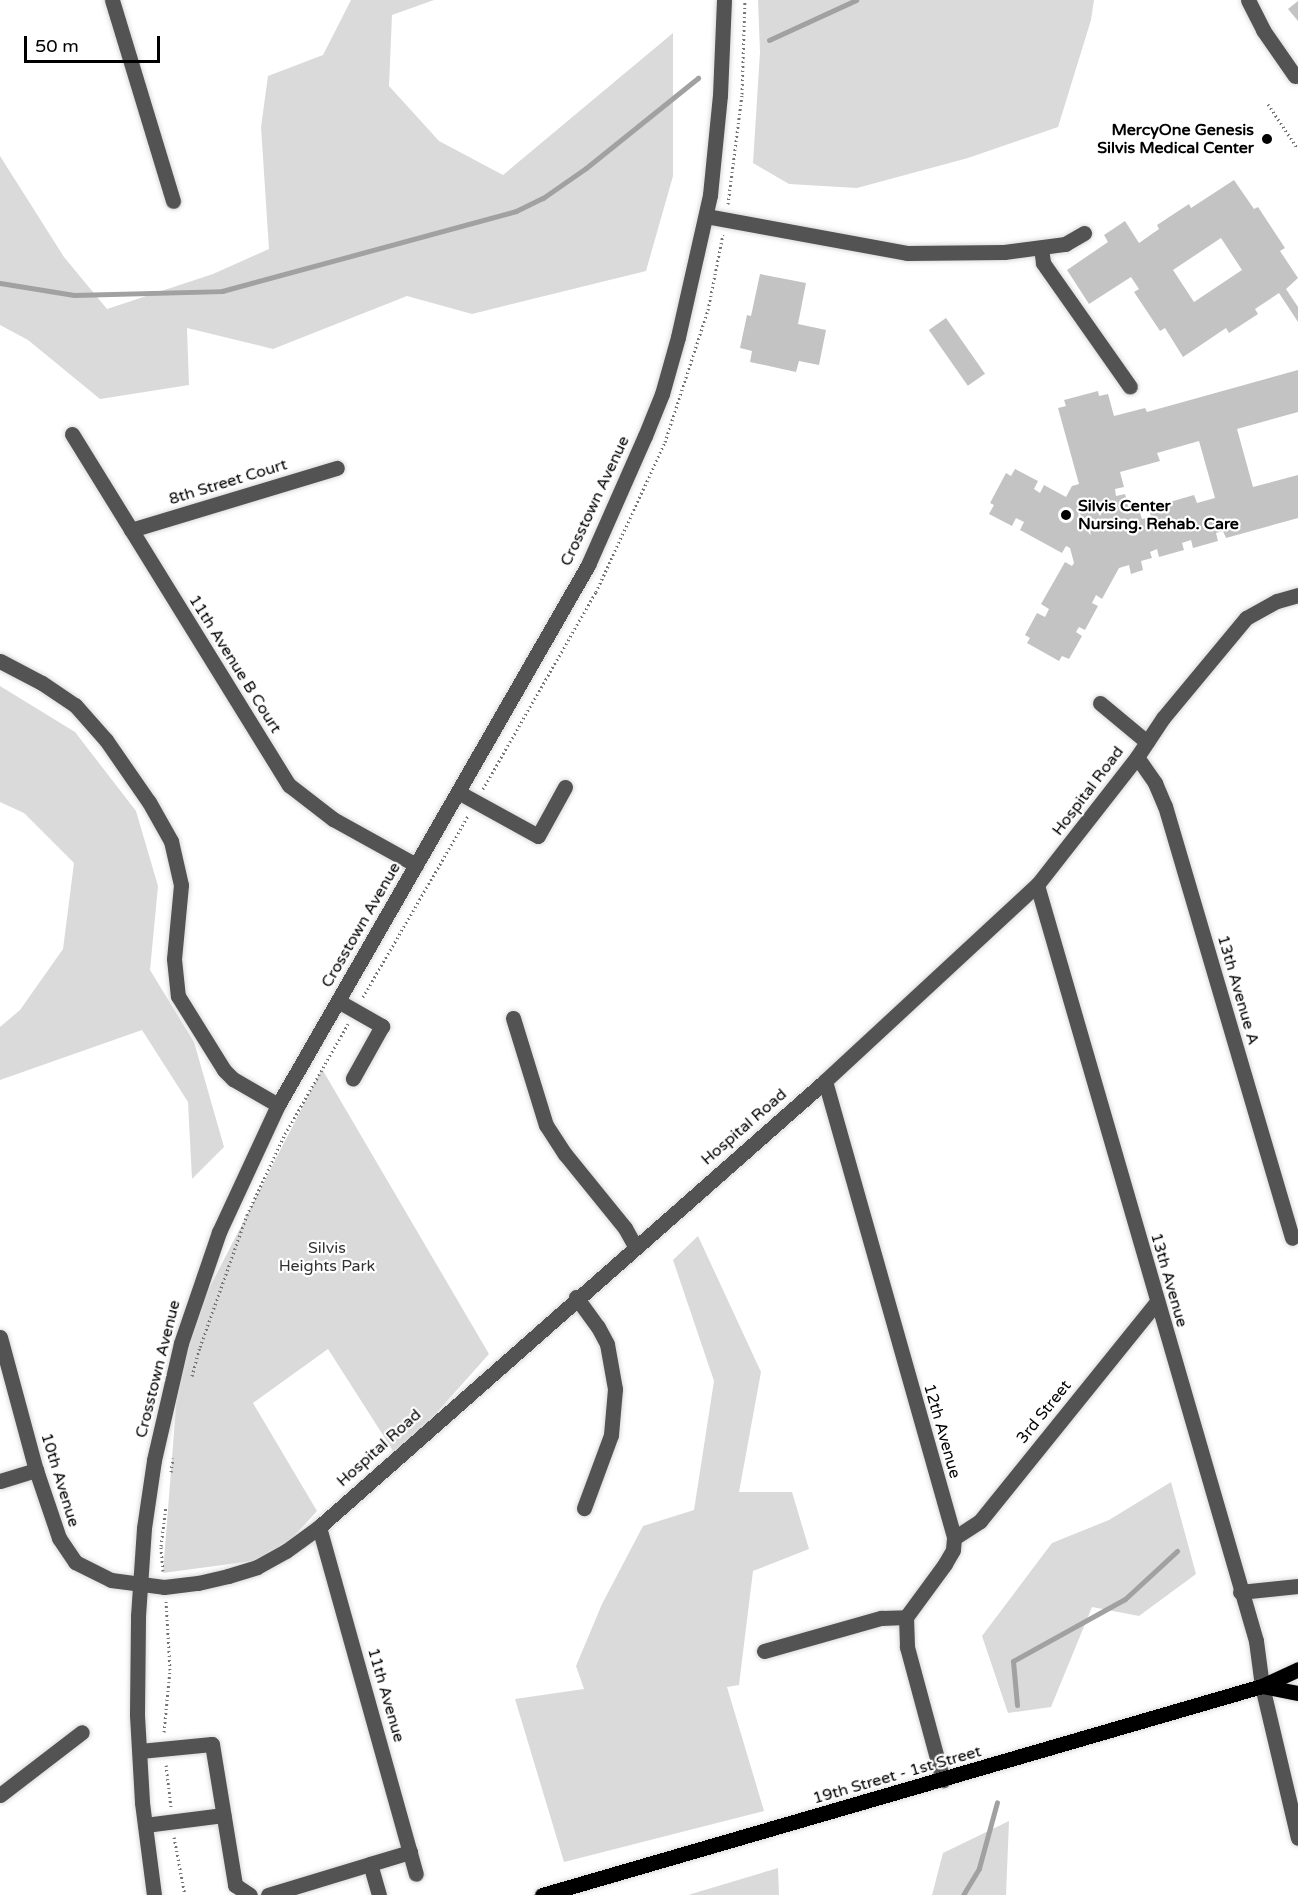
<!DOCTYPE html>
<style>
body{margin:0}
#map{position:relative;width:1298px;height:1895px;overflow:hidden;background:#fff;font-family:"Varela Round",sans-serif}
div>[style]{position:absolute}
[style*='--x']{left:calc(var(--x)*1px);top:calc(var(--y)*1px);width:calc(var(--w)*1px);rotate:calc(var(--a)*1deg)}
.green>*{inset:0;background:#dadada}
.stream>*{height:5px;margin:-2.5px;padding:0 2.5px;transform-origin:2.5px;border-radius:2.5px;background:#a1a1a1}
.building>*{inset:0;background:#c3c3c3;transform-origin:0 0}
.path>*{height:3px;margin-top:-1.5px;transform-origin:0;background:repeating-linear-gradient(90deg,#757575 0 1.5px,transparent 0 4.5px)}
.roads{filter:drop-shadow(0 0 2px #dbdbdb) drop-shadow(0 0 2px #dbdbdb)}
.minor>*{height:15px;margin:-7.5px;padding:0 7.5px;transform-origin:7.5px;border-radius:7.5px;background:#535353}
.major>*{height:15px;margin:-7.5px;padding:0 7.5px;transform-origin:7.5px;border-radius:7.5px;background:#000}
.dots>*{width:16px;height:16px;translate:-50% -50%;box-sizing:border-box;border:3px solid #fff;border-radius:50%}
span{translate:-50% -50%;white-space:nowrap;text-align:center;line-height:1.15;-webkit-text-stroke:4.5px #fff;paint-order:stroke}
.poi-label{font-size:16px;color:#000;font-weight:700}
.right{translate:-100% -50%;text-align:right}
.left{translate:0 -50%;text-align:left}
.street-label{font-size:16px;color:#000}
.park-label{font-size:16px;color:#313131}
.scale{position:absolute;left:24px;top:36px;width:136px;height:27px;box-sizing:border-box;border:3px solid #000;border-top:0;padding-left:8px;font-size:18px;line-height:21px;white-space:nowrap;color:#000;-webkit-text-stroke:4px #fff;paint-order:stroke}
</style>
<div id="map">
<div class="green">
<div style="clip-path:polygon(351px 0,434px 0,392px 15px,389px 86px,439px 141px,503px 175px,673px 33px,673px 176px,646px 271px,472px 314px,407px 296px,273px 349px,187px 328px,189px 385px,100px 399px,28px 340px,0 325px,0 156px,64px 257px,107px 309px,213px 274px,269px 249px,261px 127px,268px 76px,323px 55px)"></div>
<div style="clip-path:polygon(758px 0,1094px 0,1091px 20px,1058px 127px,968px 158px,857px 188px,789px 184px,753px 163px,760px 52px)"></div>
<div style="clip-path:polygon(0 686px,75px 732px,136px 811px,158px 886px,150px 970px,194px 1042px,224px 1147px,192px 1179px,188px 1102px,142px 1030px,0 1080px,0 1027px,20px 1010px,63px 949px,74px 863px,24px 813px,0 802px)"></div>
<div style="clip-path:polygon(322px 1069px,489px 1354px,397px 1457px,328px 1349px,253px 1403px,317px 1511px,274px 1558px,163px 1573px,181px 1343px)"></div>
<div style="clip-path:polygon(698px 1236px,761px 1372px,739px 1492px,792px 1492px,809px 1549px,753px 1571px,739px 1685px,727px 1687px,764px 1811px,564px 1862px,515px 1699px,584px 1689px,576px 1666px,602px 1604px,643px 1526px,694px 1510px,714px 1381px,673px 1260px)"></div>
<div style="clip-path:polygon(1171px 1482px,1196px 1574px,1139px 1616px,1092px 1607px,1051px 1707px,1008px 1713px,982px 1636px,1052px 1543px,1109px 1520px)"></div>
<div style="clip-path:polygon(1009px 1821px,1006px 1895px,932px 1895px,943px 1853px)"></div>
<div style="clip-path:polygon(778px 1868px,779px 1895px,688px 1895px)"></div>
</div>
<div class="stream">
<div style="--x:769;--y:40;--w:96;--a:-24.7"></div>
<div style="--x:0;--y:283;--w:75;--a:9.2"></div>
<div style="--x:74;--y:295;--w:148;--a:-1.5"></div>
<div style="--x:222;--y:291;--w:305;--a:-15.2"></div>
<div style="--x:516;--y:211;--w:30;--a:-26"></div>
<div style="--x:543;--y:198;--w:52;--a:-34.9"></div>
<div style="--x:586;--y:168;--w:144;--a:-38.8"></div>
<div style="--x:1017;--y:1705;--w:44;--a:-95.2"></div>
<div style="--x:1013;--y:1661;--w:128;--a:-29"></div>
<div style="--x:1125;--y:1599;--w:71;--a:-42.7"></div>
<div style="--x:963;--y:1895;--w:31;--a:-59"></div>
<div style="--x:979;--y:1868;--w:68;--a:-74.7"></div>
</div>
<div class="building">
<div style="clip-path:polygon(1298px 1px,1298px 21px,1288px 9px)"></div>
<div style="clip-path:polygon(evenodd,1234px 180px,1254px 209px,1258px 207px,1285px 248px,1280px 251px,1298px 278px,1286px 289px,1298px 307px,1298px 322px,1279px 293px,1255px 309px,1258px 314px,1229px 333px,1226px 328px,1183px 357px,1165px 328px,1160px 331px,1134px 292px,1139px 289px,1131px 277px,1089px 304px,1067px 270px,1108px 242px,1104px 235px,1125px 221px,1139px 243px,1159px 229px,1157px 225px,1189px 204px,1191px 208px,1234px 180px,1221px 238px,1242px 270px,1194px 302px,1173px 270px,1221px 238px)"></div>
<div style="clip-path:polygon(760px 274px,806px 283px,798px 324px,826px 330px,819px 365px,799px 361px,796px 372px,750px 362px,752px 351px,740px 348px,747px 315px,751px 316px)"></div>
<div style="left:946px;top:318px;width:68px;height:21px;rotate:55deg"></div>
<div style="clip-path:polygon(evenodd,1298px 370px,1298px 412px,1237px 429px,1253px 487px,1298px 475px,1298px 518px,1226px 538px,1223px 531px,1216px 533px,1218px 541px,1193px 548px,1191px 540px,1182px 543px,1184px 550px,1159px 557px,1157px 549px,1150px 552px,1152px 558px,1141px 561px,1143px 570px,1131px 574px,1129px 565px,1119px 568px,1102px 599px,1096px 595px,1092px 603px,1098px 606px,1085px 630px,1079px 627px,1076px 632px,1082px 636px,1069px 659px,1062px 656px,1059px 661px,1027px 643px,1030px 638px,1025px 635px,1037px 613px,1045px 617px,1049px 609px,1041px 604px,1065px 562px,1072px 566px,1074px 563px,1070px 548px,1066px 546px,1062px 553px,1020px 530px,1024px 522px,1016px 518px,1012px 526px,989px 514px,994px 505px,990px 503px,1006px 473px,1011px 476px,1015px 469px,1038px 481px,1034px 489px,1040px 493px,1044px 485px,1066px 497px,1072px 486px,1079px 484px,1058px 408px,1066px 406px,1064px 400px,1098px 391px,1099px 396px,1108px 394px,1114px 416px,1145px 408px,1147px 412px,1298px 370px,1199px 441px,1215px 498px,1197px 503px,1194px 495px,1149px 508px,1151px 517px,1142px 519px,1139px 510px,1130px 513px,1125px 494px,1116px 496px,1115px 489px,1124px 487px,1120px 472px,1160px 461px,1157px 453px,1199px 441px)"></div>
</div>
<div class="path">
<div style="--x:1268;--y:104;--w:54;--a:56.3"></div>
<div style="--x:728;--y:204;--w:111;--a:-82.7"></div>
<div style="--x:742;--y:94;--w:94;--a:-88.2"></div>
<div style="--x:483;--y:789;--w:227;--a:-60.2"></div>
<div style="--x:596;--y:592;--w:165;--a:-65.3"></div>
<div style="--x:665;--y:442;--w:139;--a:-72"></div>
<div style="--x:708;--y:310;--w:77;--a:-78.8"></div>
<div style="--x:363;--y:997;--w:209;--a:-59.9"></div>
<div style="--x:192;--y:1376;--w:30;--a:-75"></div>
<div style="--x:200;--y:1347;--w:140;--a:-70.4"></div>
<div style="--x:247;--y:1215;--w:89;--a:-64.9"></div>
<div style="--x:285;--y:1134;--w:127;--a:-60.2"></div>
<div style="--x:171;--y:1472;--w:14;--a:-82"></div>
<div style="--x:163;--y:1571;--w:25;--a:-95"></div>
<div style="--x:161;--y:1546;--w:40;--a:-82.9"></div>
<div style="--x:164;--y:1732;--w:62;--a:-84.5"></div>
<div style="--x:170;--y:1670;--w:69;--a:-93.3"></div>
<div style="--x:166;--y:1765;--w:42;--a:83.2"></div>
<div style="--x:174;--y:1837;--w:59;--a:79.3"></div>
</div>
<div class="roads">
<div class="minor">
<div style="--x:112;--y:0;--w:210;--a:73.1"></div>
<div style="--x:1248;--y:0;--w:34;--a:63"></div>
<div style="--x:1263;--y:30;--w:56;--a:55.2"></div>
<div style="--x:706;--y:216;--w:204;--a:10.4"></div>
<div style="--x:907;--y:253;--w:97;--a:-0.6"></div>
<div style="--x:1004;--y:252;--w:62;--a:-7.5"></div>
<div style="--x:1065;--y:244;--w:22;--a:-30"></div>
<div style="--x:1041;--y:248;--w:15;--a:82"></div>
<div style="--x:1043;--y:263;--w:151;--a:54.9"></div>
<div style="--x:72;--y:434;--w:413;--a:58.3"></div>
<div style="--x:289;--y:785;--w:56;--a:37.7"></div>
<div style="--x:333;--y:819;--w:95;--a:29"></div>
<div style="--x:131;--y:530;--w:215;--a:-16.8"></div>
<div style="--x:0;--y:661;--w:47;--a:27.6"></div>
<div style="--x:42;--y:683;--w:40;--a:34"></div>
<div style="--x:75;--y:705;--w:47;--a:48.5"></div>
<div style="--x:106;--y:740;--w:75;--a:55.3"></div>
<div style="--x:149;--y:802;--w:45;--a:60.6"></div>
<div style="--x:171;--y:841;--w:45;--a:77.2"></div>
<div style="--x:181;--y:885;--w:74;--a:95.4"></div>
<div style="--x:174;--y:959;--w:37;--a:84"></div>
<div style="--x:178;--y:996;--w:87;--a:58.1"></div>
<div style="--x:224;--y:1070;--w:13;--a:45"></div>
<div style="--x:233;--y:1079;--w:52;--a:30"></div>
<div style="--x:1100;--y:703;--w:61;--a:39.7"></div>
<div style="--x:1137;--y:757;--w:32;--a:55"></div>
<div style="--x:1155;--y:783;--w:25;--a:67"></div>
<div style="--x:1165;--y:806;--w:450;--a:73.6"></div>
<div style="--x:458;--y:792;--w:91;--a:28.8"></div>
<div style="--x:538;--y:836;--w:56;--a:-61.1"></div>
<div style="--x:1037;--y:885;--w:787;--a:73.84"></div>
<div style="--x:1256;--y:1641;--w:45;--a:82.4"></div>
<div style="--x:1262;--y:1686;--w:156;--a:76.7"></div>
<div style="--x:338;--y:1001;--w:51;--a:29.6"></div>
<div style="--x:382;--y:1026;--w:60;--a:119.1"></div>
<div style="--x:513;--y:1018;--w:112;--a:72.9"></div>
<div style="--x:546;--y:1125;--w:35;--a:57"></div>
<div style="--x:565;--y:1154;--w:95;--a:51"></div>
<div style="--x:625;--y:1228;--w:21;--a:61"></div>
<div style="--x:825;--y:1081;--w:475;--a:74.2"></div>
<div style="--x:954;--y:1538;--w:12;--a:95"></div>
<div style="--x:953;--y:1550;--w:16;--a:120"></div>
<div style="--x:945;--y:1564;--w:66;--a:126.3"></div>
<div style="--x:906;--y:1617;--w:30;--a:88"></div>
<div style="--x:907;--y:1647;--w:138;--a:74.9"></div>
<div style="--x:576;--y:1297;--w:37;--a:54"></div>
<div style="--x:598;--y:1327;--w:19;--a:62"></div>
<div style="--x:607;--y:1344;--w:46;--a:79.9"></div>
<div style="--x:615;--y:1389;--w:46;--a:95"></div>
<div style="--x:611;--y:1435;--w:78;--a:110.3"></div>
<div style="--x:0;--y:1337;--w:138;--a:74.9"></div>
<div style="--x:36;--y:1470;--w:72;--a:71.3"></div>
<div style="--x:59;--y:1538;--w:29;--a:56"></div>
<div style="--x:75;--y:1562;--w:40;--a:26.6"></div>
<div style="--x:111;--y:1580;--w:53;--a:7.5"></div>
<div style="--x:164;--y:1587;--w:34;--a:-7"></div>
<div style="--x:198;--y:1583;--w:31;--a:-13"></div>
<div style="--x:228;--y:1576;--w:30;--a:-17"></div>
<div style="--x:257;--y:1567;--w:33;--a:-29"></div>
<div style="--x:286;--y:1551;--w:41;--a:-36"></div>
<div style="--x:319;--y:1527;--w:675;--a:-41.39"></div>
<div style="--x:825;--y:1081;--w:289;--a:-42.8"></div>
<div style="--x:1037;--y:885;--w:162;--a:-52"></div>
<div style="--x:1137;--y:757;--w:47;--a:-56.3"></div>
<div style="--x:1163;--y:718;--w:130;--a:-50.3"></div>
<div style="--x:1246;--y:618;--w:35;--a:-29"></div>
<div style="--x:1277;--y:601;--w:22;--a:-16"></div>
<div style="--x:0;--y:1481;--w:38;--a:-17"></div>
<div style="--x:319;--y:1527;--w:360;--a:74.4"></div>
<div style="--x:954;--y:1538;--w:31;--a:-33"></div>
<div style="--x:980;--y:1521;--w:282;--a:-51.1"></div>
<div style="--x:1240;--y:1592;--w:58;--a:-5.9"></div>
<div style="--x:764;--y:1651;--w:122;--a:-15.8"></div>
<div style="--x:881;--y:1618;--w:25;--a:-2"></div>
<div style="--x:140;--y:1751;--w:72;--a:-5.6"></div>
<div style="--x:212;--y:1744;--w:143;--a:80.7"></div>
<div style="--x:235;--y:1885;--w:18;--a:34"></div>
<div style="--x:0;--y:1795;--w:103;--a:-37.5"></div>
<div style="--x:145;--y:1825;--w:79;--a:-7.3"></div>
<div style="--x:154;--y:1895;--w:94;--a:-97.4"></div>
<div style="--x:142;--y:1802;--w:88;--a:-93.3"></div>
<div style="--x:137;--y:1714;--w:98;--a:-89.4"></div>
<div style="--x:138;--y:1616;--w:88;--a:-86.1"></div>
<div style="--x:144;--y:1528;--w:69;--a:-81.6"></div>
<div style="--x:154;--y:1460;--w:120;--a:-77"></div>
<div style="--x:181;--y:1343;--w:117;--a:-71.1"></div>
<div style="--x:219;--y:1232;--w:140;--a:-65.1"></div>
<div style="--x:278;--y:1105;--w:623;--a:-60.14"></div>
<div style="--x:588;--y:565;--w:141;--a:-66.2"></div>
<div style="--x:645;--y:436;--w:45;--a:-68"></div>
<div style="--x:662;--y:394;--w:59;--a:-74.3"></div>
<div style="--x:678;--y:337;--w:146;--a:-77.3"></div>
<div style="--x:710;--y:195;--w:100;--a:-84.3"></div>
<div style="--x:720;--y:95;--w:95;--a:-87.6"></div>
<div style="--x:268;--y:1895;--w:107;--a:-16.9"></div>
<div style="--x:379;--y:1895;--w:32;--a:-106"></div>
<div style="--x:370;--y:1864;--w:42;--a:-16.7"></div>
</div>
<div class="major">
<div style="--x:1262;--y:1686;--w:37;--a:11"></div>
<div style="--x:542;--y:1895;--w:750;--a:-16.19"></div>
<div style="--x:1262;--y:1686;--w:40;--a:-25"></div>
</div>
</div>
<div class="dots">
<div style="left:1267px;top:139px;background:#000"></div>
<div style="left:1066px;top:515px;background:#000"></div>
</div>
<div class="poi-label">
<span class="right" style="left:1254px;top:139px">MercyOne Genesis<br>Silvis Medical Center</span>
<span class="left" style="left:1078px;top:515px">Silvis Center<br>Nursing. Rehab. Care</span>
</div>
<div class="street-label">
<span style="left:228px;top:482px;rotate:-17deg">8th Street Court</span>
<span style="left:595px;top:501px;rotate:-65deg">Crosstown Avenue</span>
<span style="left:235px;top:664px;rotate:58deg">11th Avenue B Court</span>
<span style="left:1088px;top:791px;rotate:-53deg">Hospital Road</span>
<span style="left:361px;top:925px;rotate:-60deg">Crosstown Avenue</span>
<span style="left:1238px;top:990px;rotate:74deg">13th Avenue A</span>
<span style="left:744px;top:1127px;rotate:-41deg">Hospital Road</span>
<span style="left:1169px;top:1280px;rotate:74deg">13th Avenue</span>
<span style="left:158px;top:1369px;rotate:-76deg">Crosstown Avenue</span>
<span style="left:1044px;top:1412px;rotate:-51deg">3rd Street</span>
<span style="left:942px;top:1431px;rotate:74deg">12th Avenue</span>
<span style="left:379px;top:1448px;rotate:-42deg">Hospital Road</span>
<span style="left:60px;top:1480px;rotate:73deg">10th Avenue</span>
<span style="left:386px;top:1695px;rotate:74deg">11th Avenue</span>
<span style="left:897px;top:1775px;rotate:-16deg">19th Street - 1st Street</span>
</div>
<div class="park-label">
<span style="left:327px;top:1257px">Silvis<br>Heights Park</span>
</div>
<div class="scale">50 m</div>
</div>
